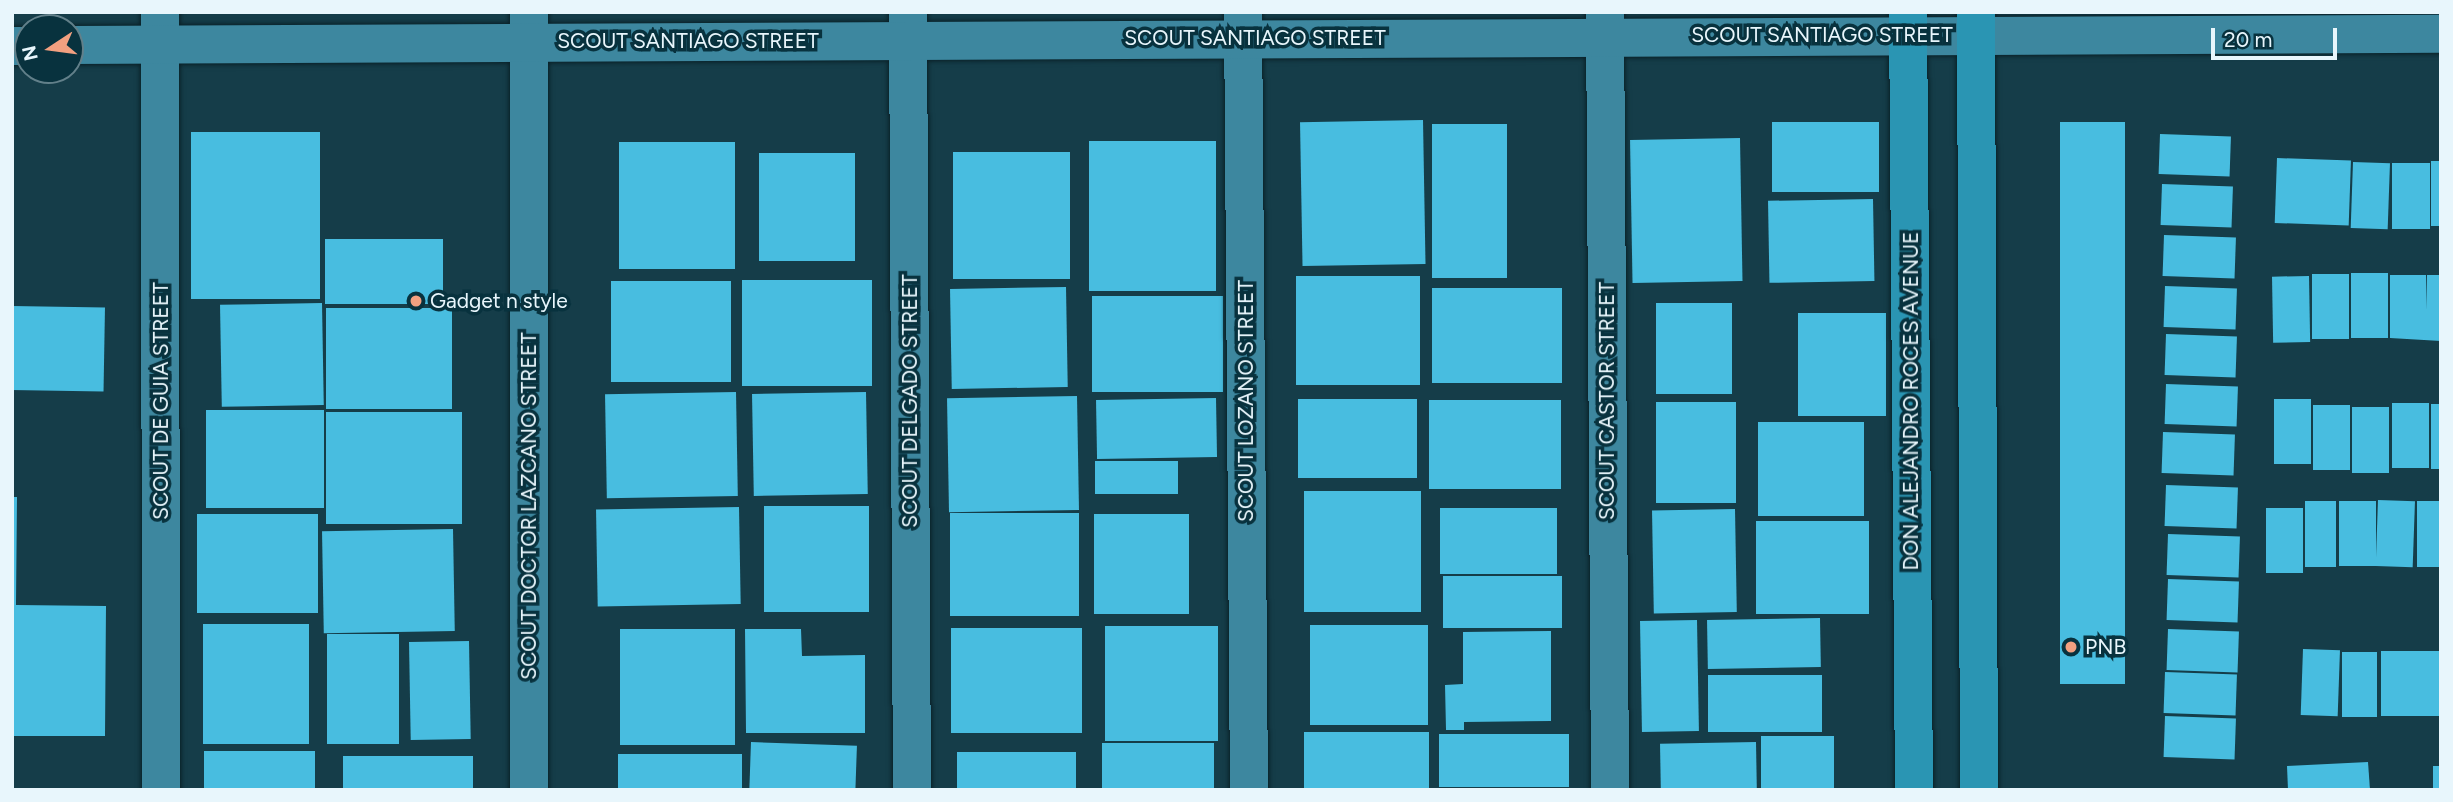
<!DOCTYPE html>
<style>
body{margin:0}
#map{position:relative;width:2453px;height:802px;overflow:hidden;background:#153d49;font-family:Figtree,sans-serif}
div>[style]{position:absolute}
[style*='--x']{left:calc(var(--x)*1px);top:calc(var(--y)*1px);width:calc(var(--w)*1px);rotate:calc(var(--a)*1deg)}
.building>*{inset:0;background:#48bde0;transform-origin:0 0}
.roads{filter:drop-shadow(0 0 2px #0a2229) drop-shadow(0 0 2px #0a2229)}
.minor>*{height:38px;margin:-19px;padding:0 19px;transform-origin:19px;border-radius:19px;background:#3d879f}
.major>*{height:38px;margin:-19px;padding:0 19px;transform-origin:19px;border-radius:19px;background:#2a95b3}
.dots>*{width:19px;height:19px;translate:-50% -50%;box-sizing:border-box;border:4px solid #08323e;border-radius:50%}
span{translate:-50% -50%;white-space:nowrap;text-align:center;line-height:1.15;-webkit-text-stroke:7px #08323e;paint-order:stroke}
.street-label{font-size:21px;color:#e8f6fc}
.poi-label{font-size:21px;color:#e8f6fc}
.left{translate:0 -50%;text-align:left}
.frame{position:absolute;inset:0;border:14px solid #e8f6fc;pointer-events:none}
.north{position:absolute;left:14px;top:14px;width:70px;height:70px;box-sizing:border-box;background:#08323e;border:2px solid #62808a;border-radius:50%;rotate:257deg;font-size:19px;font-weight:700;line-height:28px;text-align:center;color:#e8f6fc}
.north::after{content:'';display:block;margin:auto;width:24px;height:32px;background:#f2a080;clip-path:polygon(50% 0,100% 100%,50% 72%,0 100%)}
.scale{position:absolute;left:2211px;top:28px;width:126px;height:32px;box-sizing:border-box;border:4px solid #e8f6fc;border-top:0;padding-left:9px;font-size:21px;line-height:24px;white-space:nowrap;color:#e8f6fc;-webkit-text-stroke:5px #08323e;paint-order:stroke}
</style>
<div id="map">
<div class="building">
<div style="left:1423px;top:120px;width:144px;height:123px;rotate:89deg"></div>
<div style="left:1772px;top:122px;width:107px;height:70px"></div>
<div style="left:2060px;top:122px;width:65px;height:562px"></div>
<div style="left:1432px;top:124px;width:75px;height:154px"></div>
<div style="left:191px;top:132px;width:129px;height:167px"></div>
<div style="left:2160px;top:134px;width:71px;height:40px;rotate:2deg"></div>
<div style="left:1740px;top:138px;width:143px;height:110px;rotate:89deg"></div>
<div style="left:1089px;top:141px;width:127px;height:150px"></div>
<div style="left:619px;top:142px;width:116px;height:127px"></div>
<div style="left:953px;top:152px;width:117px;height:127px"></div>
<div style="left:759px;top:153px;width:96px;height:108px"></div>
<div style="left:2277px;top:158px;width:74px;height:65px;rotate:2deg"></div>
<div style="left:2431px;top:161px;width:10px;height:65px"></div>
<div style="left:2353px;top:162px;width:37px;height:66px;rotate:2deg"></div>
<div style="left:2392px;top:163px;width:38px;height:66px"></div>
<div style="left:2162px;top:184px;width:71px;height:41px;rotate:2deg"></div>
<div style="left:1873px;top:199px;width:82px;height:105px;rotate:89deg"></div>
<div style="left:2164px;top:235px;width:72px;height:41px;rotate:2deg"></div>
<div style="left:325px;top:239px;width:118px;height:65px"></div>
<div style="left:2351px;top:273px;width:37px;height:65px"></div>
<div style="left:2312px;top:274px;width:37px;height:65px"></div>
<div style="clip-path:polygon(2390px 275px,2426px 275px,2427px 310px,2427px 275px,2441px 275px,2441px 341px,2390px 338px)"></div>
<div style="left:1296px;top:276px;width:124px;height:109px"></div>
<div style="left:2309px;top:276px;width:66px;height:37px;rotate:89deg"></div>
<div style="left:872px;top:280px;width:106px;height:130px;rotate:90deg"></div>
<div style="left:731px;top:281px;width:101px;height:120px;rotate:90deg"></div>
<div style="left:2165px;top:286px;width:72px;height:41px;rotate:2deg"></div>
<div style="left:1066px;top:287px;width:100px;height:116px;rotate:89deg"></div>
<div style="left:1432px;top:288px;width:130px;height:95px"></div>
<div style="left:1092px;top:296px;width:131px;height:96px"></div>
<div style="left:322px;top:303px;width:102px;height:102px;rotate:89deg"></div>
<div style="left:1656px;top:303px;width:76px;height:91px"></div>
<div style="left:12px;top:306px;width:93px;height:84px;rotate:1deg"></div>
<div style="left:326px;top:308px;width:126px;height:101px"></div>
<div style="left:1798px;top:313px;width:88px;height:103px"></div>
<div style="left:2166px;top:334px;width:71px;height:41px;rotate:2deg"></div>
<div style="left:2166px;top:384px;width:72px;height:40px;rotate:2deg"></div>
<div style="left:736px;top:392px;width:104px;height:131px;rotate:89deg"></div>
<div style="left:866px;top:392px;width:102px;height:114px;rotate:89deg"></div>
<div style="left:1077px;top:396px;width:114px;height:130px;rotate:89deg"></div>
<div style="left:1216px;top:398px;width:59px;height:120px;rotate:89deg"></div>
<div style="left:1298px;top:399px;width:119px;height:79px"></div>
<div style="left:2274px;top:399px;width:37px;height:65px"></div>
<div style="left:1561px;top:400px;width:89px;height:132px;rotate:90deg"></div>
<div style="left:1656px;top:402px;width:80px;height:101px"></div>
<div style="left:2392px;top:403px;width:37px;height:65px"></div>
<div style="left:2431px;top:404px;width:10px;height:65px"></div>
<div style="left:2313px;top:405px;width:37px;height:65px"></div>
<div style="left:2389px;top:407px;width:66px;height:37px;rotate:90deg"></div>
<div style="left:324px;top:410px;width:98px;height:118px;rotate:90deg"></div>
<div style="left:326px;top:412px;width:136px;height:112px"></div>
<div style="left:1758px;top:422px;width:106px;height:94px"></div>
<div style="left:2163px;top:432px;width:72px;height:41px;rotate:2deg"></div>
<div style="left:1095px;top:461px;width:83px;height:33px"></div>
<div style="left:2166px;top:485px;width:72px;height:41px;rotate:2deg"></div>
<div style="left:1421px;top:491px;width:121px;height:117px;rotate:90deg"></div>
<div style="clip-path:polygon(12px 497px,17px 497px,16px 605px,106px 606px,105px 736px,12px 736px)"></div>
<div style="left:2378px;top:500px;width:37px;height:66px;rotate:2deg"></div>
<div style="left:2336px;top:501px;width:66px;height:31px;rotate:90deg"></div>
<div style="left:2339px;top:501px;width:37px;height:65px"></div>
<div style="left:2417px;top:501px;width:24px;height:66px"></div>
<div style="left:764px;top:506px;width:105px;height:106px"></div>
<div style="left:739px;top:507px;width:97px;height:143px;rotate:89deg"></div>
<div style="left:1440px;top:508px;width:117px;height:66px"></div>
<div style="left:2266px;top:508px;width:37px;height:65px"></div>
<div style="left:1735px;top:509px;width:103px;height:83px;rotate:89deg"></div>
<div style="left:1079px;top:513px;width:103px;height:129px;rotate:90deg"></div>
<div style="left:318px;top:514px;width:99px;height:121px;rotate:90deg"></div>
<div style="left:1094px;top:514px;width:95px;height:100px"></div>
<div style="left:1756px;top:521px;width:113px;height:93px"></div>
<div style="left:453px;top:529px;width:102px;height:131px;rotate:89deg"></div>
<div style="left:2168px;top:534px;width:72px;height:41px;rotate:2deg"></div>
<div style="left:1562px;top:576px;width:52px;height:119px;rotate:90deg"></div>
<div style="left:2168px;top:579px;width:71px;height:41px;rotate:2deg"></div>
<div style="left:1820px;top:618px;width:49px;height:113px;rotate:89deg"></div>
<div style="left:1697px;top:620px;width:111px;height:57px;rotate:89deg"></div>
<div style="left:309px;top:624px;width:120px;height:106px;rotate:90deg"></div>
<div style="left:1310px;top:625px;width:118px;height:100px"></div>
<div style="left:1105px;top:626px;width:113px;height:115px"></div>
<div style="left:951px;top:628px;width:131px;height:105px"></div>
<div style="left:620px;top:629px;width:115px;height:116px"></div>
<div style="clip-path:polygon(745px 629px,801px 629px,802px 656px,865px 655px,865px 733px,746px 733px)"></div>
<div style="left:2168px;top:629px;width:71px;height:41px;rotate:2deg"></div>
<div style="clip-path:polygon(1551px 631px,1551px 721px,1464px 722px,1464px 730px,1446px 730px,1445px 685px,1463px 684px,1463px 632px)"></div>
<div style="left:327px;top:634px;width:72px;height:110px"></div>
<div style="left:469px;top:641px;width:98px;height:60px;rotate:89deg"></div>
<div style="left:2303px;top:649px;width:37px;height:66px;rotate:2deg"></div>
<div style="left:2441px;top:651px;width:65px;height:60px;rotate:90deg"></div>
<div style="left:2342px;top:652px;width:35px;height:65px"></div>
<div style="left:2165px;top:672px;width:72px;height:41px;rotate:2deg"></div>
<div style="left:1708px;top:675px;width:114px;height:57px"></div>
<div style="left:2165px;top:716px;width:71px;height:41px;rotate:2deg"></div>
<div style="left:1429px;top:732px;width:58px;height:125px;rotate:90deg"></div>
<div style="left:1439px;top:734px;width:130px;height:53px"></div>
<div style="left:1834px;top:736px;width:54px;height:73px;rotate:90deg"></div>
<div style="left:751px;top:742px;width:106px;height:48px;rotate:2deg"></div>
<div style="left:1756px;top:742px;width:48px;height:96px;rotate:89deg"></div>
<div style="left:1214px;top:743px;width:47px;height:112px;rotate:90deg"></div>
<div style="left:204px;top:751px;width:111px;height:39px"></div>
<div style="left:957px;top:752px;width:119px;height:38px"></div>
<div style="left:618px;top:754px;width:124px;height:36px"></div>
<div style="left:343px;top:756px;width:130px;height:34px"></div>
<div style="clip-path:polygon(2368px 762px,2370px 790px,2288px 790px,2287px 766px)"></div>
<div style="left:2433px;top:766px;width:8px;height:24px"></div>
</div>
<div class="roads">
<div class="minor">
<div style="--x:160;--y:12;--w:778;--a:89.93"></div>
<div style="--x:529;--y:12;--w:778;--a:90"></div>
<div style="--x:908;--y:12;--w:778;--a:89.71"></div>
<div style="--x:1243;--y:12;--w:778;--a:89.56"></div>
<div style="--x:1605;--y:12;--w:778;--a:89.63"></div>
<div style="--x:70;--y:45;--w:2371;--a:-0.27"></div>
<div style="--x:12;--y:46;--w:16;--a:0"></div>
</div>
<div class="major">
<div style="--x:1908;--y:12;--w:778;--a:89.56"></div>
<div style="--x:1976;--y:12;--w:778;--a:89.78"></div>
</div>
</div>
<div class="dots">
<div style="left:416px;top:301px;background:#f2a080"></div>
<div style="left:2071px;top:647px;background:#f2a080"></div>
</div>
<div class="street-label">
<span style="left:1822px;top:35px">SCOUT SANTIAGO STREET</span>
<span style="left:1255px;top:38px">SCOUT SANTIAGO STREET</span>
<span style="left:688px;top:41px">SCOUT SANTIAGO STREET</span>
<span style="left:161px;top:401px;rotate:-90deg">SCOUT DE GUIA STREET</span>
<span style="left:910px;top:401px;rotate:-90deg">SCOUT DELGADO STREET</span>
<span style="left:1246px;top:401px;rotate:-90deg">SCOUT LOZANO STREET</span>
<span style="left:1607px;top:401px;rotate:-90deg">SCOUT CASTOR STREET</span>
<span style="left:1911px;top:401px;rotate:-90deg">DON ALEJANDRO ROCES AVENUE</span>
<span style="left:529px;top:506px;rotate:-90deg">SCOUT DOCTOR LAZCANO STREET</span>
</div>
<div class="poi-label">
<span class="left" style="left:430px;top:301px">Gadget n style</span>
<span class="left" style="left:2085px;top:647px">PNB</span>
</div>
<div class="frame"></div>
<div class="north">N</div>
<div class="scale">20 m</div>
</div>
